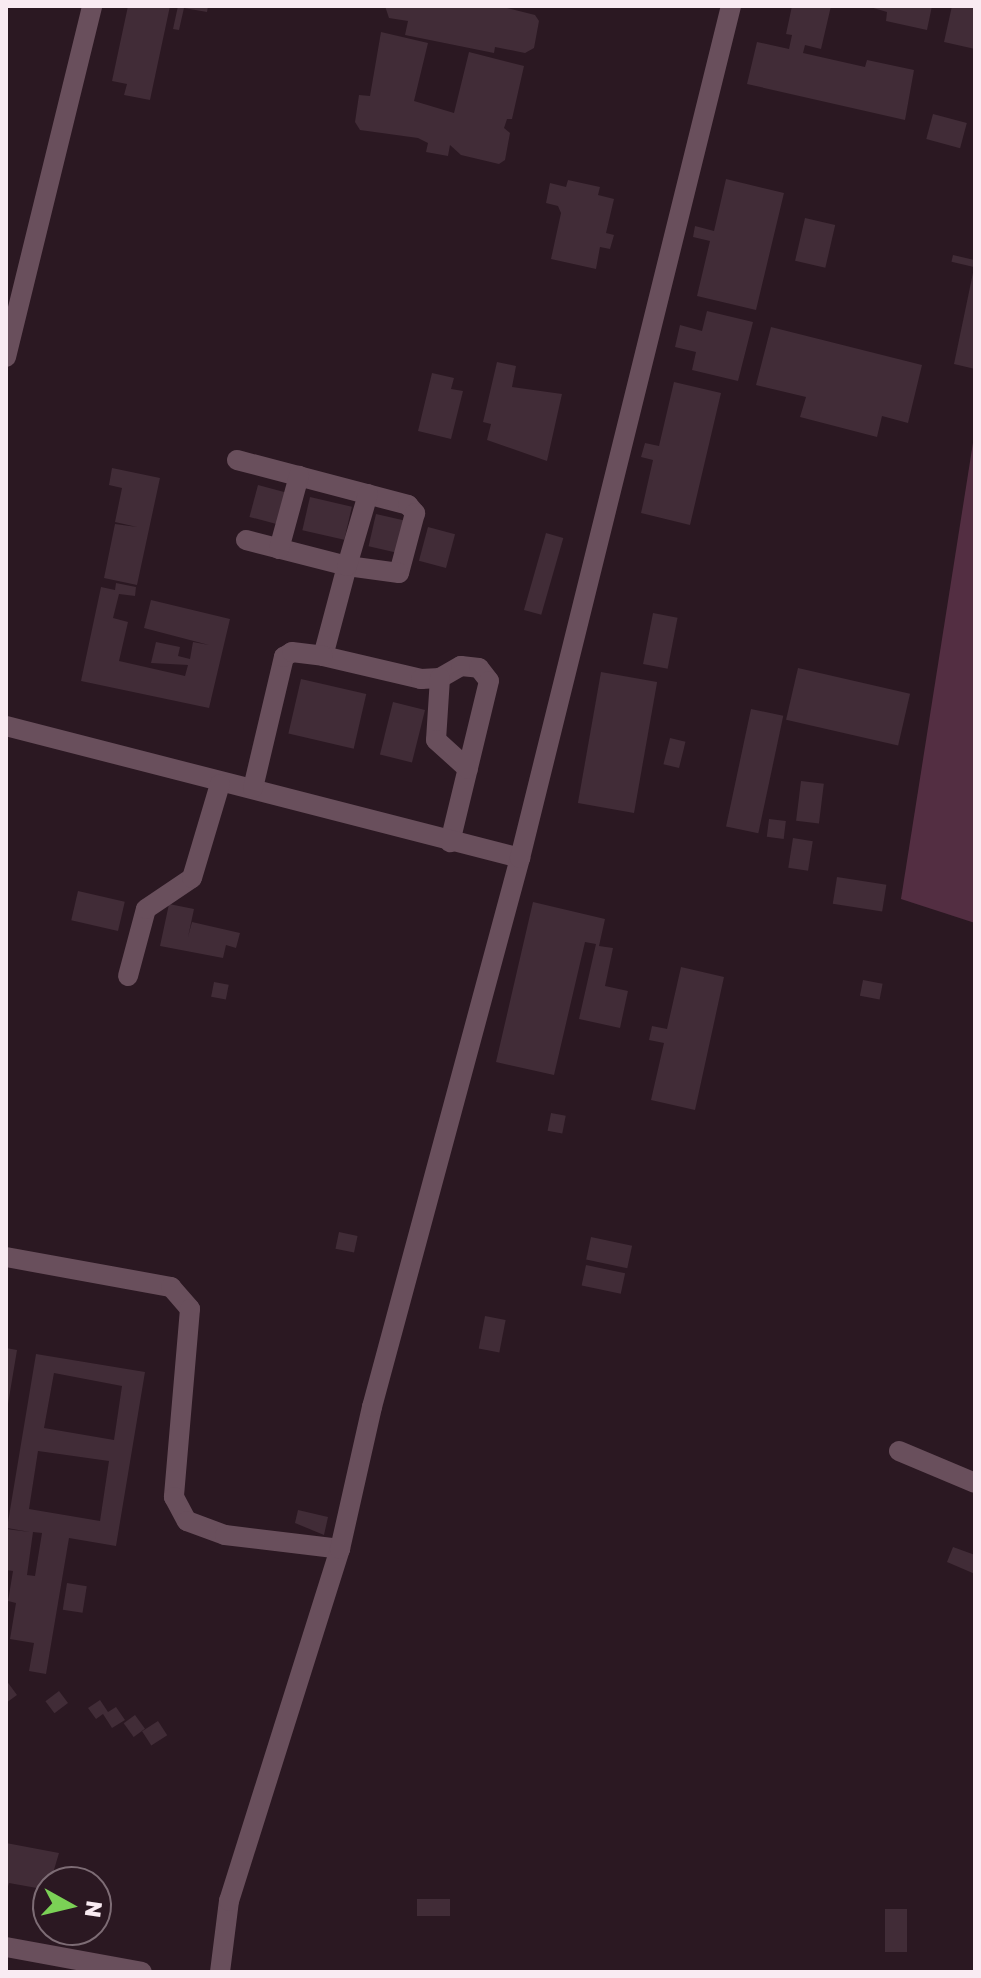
<!DOCTYPE html>
<style>
body{margin:0}
#map{position:relative;width:981px;height:1978px;overflow:hidden;background:#2b1822;font-family:"Golos Text",sans-serif}
div>[style]{position:absolute}
[style*='--x']{left:calc(var(--x)*1px);top:calc(var(--y)*1px);width:calc(var(--w)*1px);rotate:calc(var(--a)*1deg)}
.green>*{inset:0;background:#532e42}
.building>*{inset:0;background:#412c37;transform-origin:0 0}
.minor>*{height:20px;margin:-10px;padding:0 10px;transform-origin:10px;border-radius:10px;background:#694f5c}
span{translate:-50% -50%;white-space:nowrap;text-align:center;line-height:1.15;-webkit-text-stroke:6px #2b1822;paint-order:stroke}
.frame{position:absolute;inset:0;border:8px solid #f9ebf2;pointer-events:none}
.north{position:absolute;left:32px;top:1866px;width:80px;height:80px;box-sizing:border-box;background:#2b1822;border:2px solid #7d6c75;border-radius:50%;rotate:98deg;font-size:22px;font-weight:700;line-height:32px;text-align:center;color:#f9ebf2}
.north::after{content:'';display:block;margin:auto;width:28px;height:36px;background:#7bd156;clip-path:polygon(50% 0,100% 100%,50% 72%,0 100%)}
</style>
<div id="map">
<div class="green">
<div style="clip-path:polygon(975px 430px,975px 923px,901px 899px)"></div>
</div>
<div class="building">
<div style="clip-path:polygon(128px 6px,170px 6px,150px 100px,124px 95px,127px 84px,112px 81px)"></div>
<div style="clip-path:polygon(178px 6px,208px 6px,207px 12px,184px 8px,179px 30px,173px 29px)"></div>
<div style="clip-path:polygon(385px 6px,499px 6px,535px 15px,539px 21px,534px 48px,525px 53px,495px 47px,494px 53px,405px 35px,408px 21px,389px 18px)"></div>
<div style="clip-path:polygon(792px 6px,831px 6px,821px 49px,805px 45px,803px 53px,865px 67px,867px 60px,914px 70px,905px 120px,747px 84px,757px 42px,789px 49px,792px 35px,786px 34px)"></div>
<div style="clip-path:polygon(932px 6px,927px 30px,886px 21px,887px 12px,870px 7px)"></div>
<div style="clip-path:polygon(952px 6px,975px 6px,975px 49px,944px 42px)"></div>
<div style="clip-path:polygon(381px 32px,428px 43px,414px 101px,454px 113px,469px 52px,524px 66px,512px 119px,507px 119px,504px 128px,510px 133px,505px 160px,499px 164px,461px 155px,450px 145px,448px 156px,426px 152px,428px 143px,418px 138px,360px 130px,355px 122px,359px 95px,370px 96px)"></div>
<div style="left:933px;top:114px;width:35px;height:26px;rotate:15deg"></div>
<div style="clip-path:polygon(726px 179px,784px 193px,756px 310px,697px 296px,710px 241px,693px 237px,695px 226px,714px 231px)"></div>
<div style="clip-path:polygon(568px 180px,600px 187px,598px 195px,614px 199px,606px 233px,614px 235px,610px 249px,600px 247px,596px 269px,551px 259px,561px 213px,558px 206px,546px 203px,550px 183px,566px 187px)"></div>
<div style="left:805px;top:218px;width:31px;height:44px;rotate:13deg"></div>
<div style="left:953px;top:255px;width:23px;height:7px;rotate:13deg"></div>
<div style="clip-path:polygon(974px 268px,975px 269px,975px 369px,954px 364px)"></div>
<div style="clip-path:polygon(707px 311px,753px 322px,738px 381px,692px 370px,696px 352px,675px 347px,680px 325px,702px 331px)"></div>
<div style="clip-path:polygon(771px 327px,922px 365px,908px 423px,882px 416px,877px 437px,800px 417px,806px 397px,756px 385px)"></div>
<div style="clip-path:polygon(497px 362px,516px 366px,512px 387px,562px 394px,547px 461px,487px 440px,491px 424px,483px 422px)"></div>
<div style="clip-path:polygon(432px 373px,454px 378px,451px 389px,463px 391px,451px 439px,418px 431px)"></div>
<div style="clip-path:polygon(674px 382px,721px 393px,690px 525px,641px 513px,653px 460px,641px 457px,645px 443px,659px 446px)"></div>
<div style="clip-path:polygon(112px 468px,160px 478px,137px 585px,104px 578px,115px 524px,137px 527px,115px 522px,122px 488px,109px 485px)"></div>
<div style="left:258px;top:485px;width:28px;height:33px;rotate:15deg"></div>
<div style="left:310px;top:497px;width:43px;height:34px;rotate:13deg"></div>
<div style="left:376px;top:514px;width:28px;height:33px;rotate:13deg"></div>
<div style="left:428px;top:527px;width:28px;height:35px;rotate:15deg"></div>
<div style="left:546px;top:533px;width:18px;height:80px;rotate:16deg"></div>
<div style="clip-path:polygon(116px 583px,136px 587px,135px 596px,119px 594px,113px 618px,128px 622px,119px 661px,185px 676px,188px 665px,151px 663px,156px 642px,180px 647px,178px 656px,190px 659px,193px 642px,209px 645px,144px 628px,151px 600px,230px 619px,209px 708px,81px 681px,101px 587px,115px 590px)"></div>
<div style="left:653px;top:613px;width:25px;height:52px;rotate:11deg"></div>
<div style="left:798px;top:668px;width:115px;height:53px;rotate:13deg"></div>
<div style="left:601px;top:672px;width:57px;height:133px;rotate:10deg"></div>
<div style="left:301px;top:679px;width:67px;height:56px;rotate:13deg"></div>
<div style="left:393px;top:702px;width:33px;height:54px;rotate:14deg"></div>
<div style="left:751px;top:709px;width:33px;height:120px;rotate:12deg"></div>
<div style="left:670px;top:738px;width:16px;height:27px;rotate:14deg"></div>
<div style="left:801px;top:781px;width:23px;height:40px;rotate:7deg"></div>
<div style="left:769px;top:819px;width:17px;height:18px;rotate:7deg"></div>
<div style="left:793px;top:838px;width:20px;height:30px;rotate:9deg"></div>
<div style="left:837px;top:877px;width:50px;height:27px;rotate:9deg"></div>
<div style="left:78px;top:891px;width:48px;height:30px;rotate:13deg"></div>
<div style="clip-path:polygon(533px 902px,605px 919px,599px 946px,613px 948px,605px 986px,628px 991px,620px 1028px,579px 1019px,596px 944px,585px 942px,554px 1075px,496px 1062px)"></div>
<div style="clip-path:polygon(169px 904px,194px 909px,188px 937px,192px 922px,240px 933px,236px 948px,226px 945px,223px 958px,160px 946px)"></div>
<div style="clip-path:polygon(681px 967px,724px 977px,695px 1110px,651px 1100px,664px 1043px,649px 1040px,652px 1026px,667px 1029px)"></div>
<div style="left:863px;top:980px;width:20px;height:16px;rotate:11deg"></div>
<div style="left:214px;top:982px;width:15px;height:15px;rotate:11deg"></div>
<div style="left:551px;top:1113px;width:15px;height:18px;rotate:11deg"></div>
<div style="left:339px;top:1232px;width:19px;height:17px;rotate:12deg"></div>
<div style="left:591px;top:1237px;width:42px;height:23px;rotate:12deg"></div>
<div style="left:586px;top:1265px;width:40px;height:21px;rotate:12deg"></div>
<div style="left:485px;top:1316px;width:21px;height:33px;rotate:11deg"></div>
<div style="clip-path:polygon(6px 1348px,17px 1350px,8px 1404px,6px 1403px)"></div>
<div style="clip-path:polygon(evenodd,36px 1354px,145px 1372px,116px 1546px,69px 1538px,46px 1674px,29px 1671px,34px 1643px,10px 1639px,16px 1603px,8px 1601px,13px 1571px,6px 1570px,6px 1529px,30px 1532px,7px 1528px,36px 1354px,54px 1373px,122px 1386px,114px 1440px,44px 1428px,54px 1373px,36px 1354px,38px 1451px,109px 1461px,100px 1521px,29px 1509px,38px 1451px,36px 1354px,33px 1532px,42px 1533px,35px 1576px,27px 1575px,33px 1532px)"></div>
<div style="clip-path:polygon(298px 1510px,328px 1517px,324px 1535px,295px 1523px)"></div>
<div style="clip-path:polygon(953px 1547px,975px 1555px,975px 1574px,947px 1562px)"></div>
<div style="left:67px;top:1583px;width:20px;height:27px;rotate:9deg"></div>
<div style="clip-path:polygon(6px 1680px,17px 1695px,6px 1703px)"></div>
<div style="left:59px;top:1691px;width:15px;height:17px;rotate:53deg"></div>
<div style="clip-path:polygon(100px 1700px,108px 1712px,116px 1707px,125px 1720px,112px 1728px,103px 1714px,96px 1719px,88px 1708px)"></div>
<div style="left:135px;top:1715px;width:17px;height:14px;rotate:54deg"></div>
<div style="left:158px;top:1721px;width:17px;height:19px;rotate:57deg"></div>
<div style="clip-path:polygon(6px 1843px,59px 1853px,48px 1890px,9px 1883px,6px 1893px)"></div>
<div style="left:417px;top:1899px;width:33px;height:17px"></div>
<div style="left:885px;top:1909px;width:22px;height:43px"></div>
</div>
<div class="minor">
<div style="--x:6;--y:357;--w:361;--a:-76.2"></div>
<div style="--x:237;--y:460;--w:177;--a:14.7"></div>
<div style="--x:408;--y:505;--w:11;--a:49"></div>
<div style="--x:415;--y:513;--w:62;--a:104.9"></div>
<div style="--x:399;--y:573;--w:52;--a:-172.3"></div>
<div style="--x:347;--y:566;--w:93;--a:104.9"></div>
<div style="--x:323;--y:656;--w:101;--a:13.2"></div>
<div style="--x:421;--y:679;--w:19;--a:-3"></div>
<div style="--x:440;--y:678;--w:24;--a:-30"></div>
<div style="--x:461;--y:666;--w:18;--a:6"></div>
<div style="--x:479;--y:668;--w:16;--a:52"></div>
<div style="--x:489;--y:681;--w:166;--a:103.6"></div>
<div style="--x:246;--y:540;--w:104;--a:14.4"></div>
<div style="--x:347;--y:566;--w:75;--a:-73.7"></div>
<div style="--x:279;--y:549;--w:76;--a:-74.7"></div>
<div style="--x:440;--y:678;--w:62;--a:93.7"></div>
<div style="--x:436;--y:740;--w:43;--a:42.2"></div>
<div style="--x:6;--y:726;--w:531;--a:14.4"></div>
<div style="--x:253;--y:788;--w:135;--a:-76.7"></div>
<div style="--x:284;--y:657;--w:9;--a:-32"></div>
<div style="--x:292;--y:652;--w:31;--a:7"></div>
<div style="--x:128;--y:976;--w:69;--a:-75"></div>
<div style="--x:146;--y:909;--w:55;--a:-34"></div>
<div style="--x:192;--y:878;--w:98;--a:-73.4"></div>
<div style="--x:6;--y:1257;--w:168;--a:10.3"></div>
<div style="--x:171;--y:1287;--w:29;--a:49"></div>
<div style="--x:190;--y:1309;--w:189;--a:94.9"></div>
<div style="--x:174;--y:1497;--w:27;--a:62"></div>
<div style="--x:187;--y:1521;--w:40;--a:20.2"></div>
<div style="--x:225;--y:1535;--w:116;--a:6.9"></div>
<div style="--x:899;--y:1451;--w:82;--a:22.8"></div>
<div style="--x:6;--y:1947;--w:138;--a:10.4"></div>
<div style="--x:220;--y:1972;--w:72;--a:-82.8"></div>
<div style="--x:229;--y:1901;--w:369;--a:-72.5"></div>
<div style="--x:340;--y:1549;--w:146;--a:-77.3"></div>
<div style="--x:372;--y:1407;--w:569;--a:-74.91"></div>
<div style="--x:520;--y:858;--w:878;--a:-76.09"></div>
</div>
<div class="frame"></div>
<div class="north">N</div>
</div>
